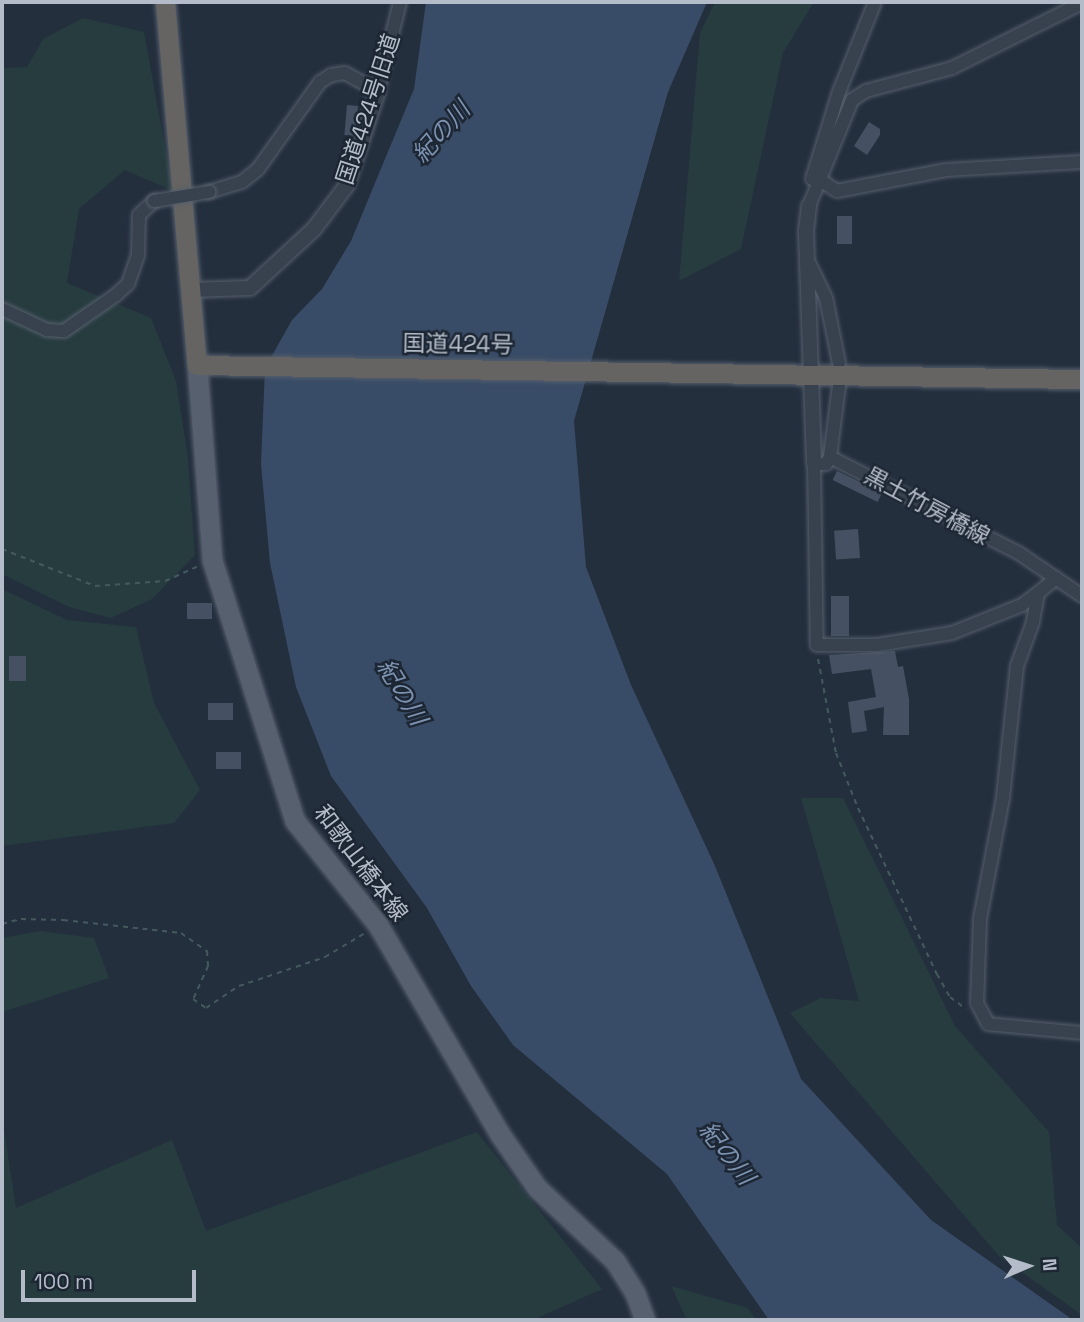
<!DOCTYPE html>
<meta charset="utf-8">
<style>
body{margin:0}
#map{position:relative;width:1084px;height:1322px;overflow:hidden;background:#242f3e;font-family:"Space Grotesk","Noto Sans JP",sans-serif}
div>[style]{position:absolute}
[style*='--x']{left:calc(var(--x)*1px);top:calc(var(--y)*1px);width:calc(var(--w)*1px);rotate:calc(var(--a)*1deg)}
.green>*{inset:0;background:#263c3f}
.water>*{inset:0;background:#394c67}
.building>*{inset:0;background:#455162;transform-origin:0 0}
.path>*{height:2px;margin-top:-1px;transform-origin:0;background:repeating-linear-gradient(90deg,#44595c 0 5px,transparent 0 10px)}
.roads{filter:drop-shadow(0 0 2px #565f6c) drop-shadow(0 0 2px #565f6c)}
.minor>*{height:12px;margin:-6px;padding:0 6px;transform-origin:6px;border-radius:6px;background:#38414e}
.tertiary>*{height:14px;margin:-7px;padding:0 7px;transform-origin:7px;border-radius:7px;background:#38414e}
.primary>*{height:19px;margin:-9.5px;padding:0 9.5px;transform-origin:9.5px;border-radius:9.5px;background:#56606e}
.trunk>*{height:19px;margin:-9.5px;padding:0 9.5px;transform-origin:9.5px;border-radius:9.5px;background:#656462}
.bridges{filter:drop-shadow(0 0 2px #565f6c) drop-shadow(0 0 2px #565f6c)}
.minor-bridge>*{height:12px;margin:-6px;padding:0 6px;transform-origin:6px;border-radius:6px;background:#38414e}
span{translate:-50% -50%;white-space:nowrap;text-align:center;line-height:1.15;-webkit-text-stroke:5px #1d2633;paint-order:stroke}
.street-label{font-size:23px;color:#b4bcc9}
.water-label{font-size:24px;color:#7c92b1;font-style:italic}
.frame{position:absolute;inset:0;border:4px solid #b4bcc9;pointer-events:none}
.north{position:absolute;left:993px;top:1231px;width:70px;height:70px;-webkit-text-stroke:5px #1d2633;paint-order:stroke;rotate:87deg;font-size:19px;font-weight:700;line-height:28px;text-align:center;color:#b4bcc9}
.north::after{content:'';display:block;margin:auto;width:24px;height:32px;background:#b4bcc9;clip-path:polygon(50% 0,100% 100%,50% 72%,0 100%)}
.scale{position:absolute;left:21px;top:1270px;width:175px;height:32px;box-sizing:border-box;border:4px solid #b4bcc9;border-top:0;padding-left:9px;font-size:21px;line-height:24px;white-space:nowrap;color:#b4bcc9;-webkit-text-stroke:5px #1d2633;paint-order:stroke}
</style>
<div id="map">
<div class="green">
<div style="clip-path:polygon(715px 2px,814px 2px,783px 53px,741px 249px,679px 281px,700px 33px)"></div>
<div style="clip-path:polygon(83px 18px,144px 32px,173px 191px,125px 170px,79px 209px,67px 283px,151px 318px,176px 381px,188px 457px,195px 555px,152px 599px,111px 618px,69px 607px,2px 574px,2px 68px,27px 67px,43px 39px)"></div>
<div style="clip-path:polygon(2px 589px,67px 620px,136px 627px,154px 703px,200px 790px,174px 823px,2px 846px)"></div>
<div style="clip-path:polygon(801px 798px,843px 798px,955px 1026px,1049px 1132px,1057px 1225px,1082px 1248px,1082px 1315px,999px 1256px,790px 1013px,821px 998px,859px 1001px)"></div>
<div style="clip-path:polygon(40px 931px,94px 938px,109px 978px,2px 1012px,2px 938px)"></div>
<div style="clip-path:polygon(2px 1117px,16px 1208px,172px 1140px,206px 1231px,477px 1132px,602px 1289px,533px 1320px,2px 1320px)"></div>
<div style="clip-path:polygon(671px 1286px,748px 1308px,756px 1320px,687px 1320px)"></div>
</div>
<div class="water">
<div style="clip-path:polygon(426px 2px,707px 2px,668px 92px,574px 421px,586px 567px,631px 685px,715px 866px,801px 1079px,931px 1220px,1073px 1320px,769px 1320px,667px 1174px,513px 1045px,471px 986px,427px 908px,331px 776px,296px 687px,270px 563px,261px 464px,265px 368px,292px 320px,322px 289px,351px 241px,414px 89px)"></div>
</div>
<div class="building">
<div style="left:347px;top:105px;width:11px;height:30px;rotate:5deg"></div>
<div style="clip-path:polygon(869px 122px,880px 129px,880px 135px,867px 155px,854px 146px)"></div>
<div style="left:837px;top:216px;width:15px;height:28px"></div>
<div style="left:837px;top:471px;width:50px;height:10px;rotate:26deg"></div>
<div style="left:858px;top:529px;width:29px;height:24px;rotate:86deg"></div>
<div style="left:831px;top:596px;width:18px;height:40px"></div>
<div style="left:212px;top:603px;width:16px;height:25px;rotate:90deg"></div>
<div style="clip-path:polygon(895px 651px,898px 667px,903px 666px,909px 699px,909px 735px,883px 735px,884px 707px,864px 711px,867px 731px,852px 733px,848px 702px,876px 697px,871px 669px,832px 674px,829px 655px)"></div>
<div style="left:26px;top:656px;width:25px;height:17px;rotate:90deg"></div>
<div style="left:233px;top:703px;width:17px;height:25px;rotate:90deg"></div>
<div style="left:241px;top:752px;width:17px;height:25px;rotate:90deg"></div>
</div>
<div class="path">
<div style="--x:2;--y:549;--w:100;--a:21.7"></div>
<div style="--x:95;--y:586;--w:70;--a:-4.1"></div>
<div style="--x:165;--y:581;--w:36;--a:-24"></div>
<div style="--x:818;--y:659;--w:96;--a:79.2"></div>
<div style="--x:836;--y:753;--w:59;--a:68.2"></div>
<div style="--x:858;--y:808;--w:184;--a:64.6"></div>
<div style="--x:937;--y:974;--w:26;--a:61"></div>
<div style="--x:950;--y:997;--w:20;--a:37"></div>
<div style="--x:2;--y:924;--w:20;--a:-15"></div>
<div style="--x:21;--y:919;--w:42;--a:1.4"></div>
<div style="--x:63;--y:920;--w:119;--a:6.3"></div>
<div style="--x:181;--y:933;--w:32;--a:35"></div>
<div style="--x:207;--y:951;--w:15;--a:86"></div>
<div style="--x:208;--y:966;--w:36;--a:114"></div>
<div style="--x:193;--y:999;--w:16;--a:35"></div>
<div style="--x:206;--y:1008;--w:40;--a:-34"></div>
<div style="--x:239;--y:986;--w:91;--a:-18.6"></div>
<div style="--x:325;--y:957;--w:47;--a:-31"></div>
</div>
<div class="roads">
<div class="minor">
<div style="--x:812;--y:179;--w:91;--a:-72.8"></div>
<div style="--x:839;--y:92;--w:97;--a:-68.2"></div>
<div style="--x:820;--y:180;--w:20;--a:33"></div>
<div style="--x:837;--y:191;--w:111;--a:-10.9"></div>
<div style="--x:946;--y:170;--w:136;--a:-3.4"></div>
<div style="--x:209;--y:192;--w:34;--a:-17"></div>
<div style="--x:242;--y:182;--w:21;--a:-39"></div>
<div style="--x:258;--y:169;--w:107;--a:-54.5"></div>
<div style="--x:320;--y:82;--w:13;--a:-32"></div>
<div style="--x:331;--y:75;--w:14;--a:-8"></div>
<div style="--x:345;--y:73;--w:38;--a:29"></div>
<div style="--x:378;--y:91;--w:92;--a:-76.1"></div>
<div style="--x:809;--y:206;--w:114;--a:-67.9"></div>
<div style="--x:852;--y:100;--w:17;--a:-33"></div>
<div style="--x:866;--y:91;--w:89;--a:-15"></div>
<div style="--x:952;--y:68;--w:145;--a:-26.6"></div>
<div style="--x:807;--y:259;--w:43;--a:64"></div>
<div style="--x:826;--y:298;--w:66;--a:78.7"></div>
<div style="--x:2;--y:309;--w:50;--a:25"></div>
<div style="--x:47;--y:330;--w:17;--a:3"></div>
<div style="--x:64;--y:331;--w:63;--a:-34.7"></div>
<div style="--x:116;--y:295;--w:16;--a:-43"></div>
<div style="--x:128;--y:284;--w:31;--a:-71"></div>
<div style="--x:138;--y:255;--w:40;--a:-88.6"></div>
<div style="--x:139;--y:215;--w:21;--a:-43"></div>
<div style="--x:830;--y:457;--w:8;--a:120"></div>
<div style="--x:826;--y:464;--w:12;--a:180"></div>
<div style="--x:814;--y:464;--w:181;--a:89.1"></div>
<div style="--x:817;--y:645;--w:60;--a:0"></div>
<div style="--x:877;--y:645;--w:76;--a:-9.1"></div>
<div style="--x:952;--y:633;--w:75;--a:-21.8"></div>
<div style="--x:1022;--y:605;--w:20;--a:-37"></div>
<div style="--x:830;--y:457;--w:213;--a:27"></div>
<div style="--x:1020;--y:554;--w:75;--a:34.1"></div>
<div style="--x:830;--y:457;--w:72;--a:-82.8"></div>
<div style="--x:1056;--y:578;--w:23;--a:140"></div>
<div style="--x:1038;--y:593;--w:29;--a:100"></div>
<div style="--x:1033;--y:622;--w:47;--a:110"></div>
<div style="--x:1017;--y:666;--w:133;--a:96.1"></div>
<div style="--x:1003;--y:798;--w:123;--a:100.8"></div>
<div style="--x:980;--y:919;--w:84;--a:92"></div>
<div style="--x:977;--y:1003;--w:24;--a:62"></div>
<div style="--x:988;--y:1024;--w:94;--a:5.5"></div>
</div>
<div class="tertiary">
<div style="--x:809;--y:206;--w:26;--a:97"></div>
<div style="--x:806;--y:232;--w:232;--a:88"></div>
<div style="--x:191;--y:290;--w:59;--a:-1.9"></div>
<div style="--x:250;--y:288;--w:87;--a:-42.7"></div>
<div style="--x:314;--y:229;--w:55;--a:-53.1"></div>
<div style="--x:347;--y:185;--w:99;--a:-71.7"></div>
</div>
<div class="primary">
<div style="--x:197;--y:365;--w:196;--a:85.6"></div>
<div style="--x:212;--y:560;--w:274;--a:72.4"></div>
<div style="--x:295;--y:821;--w:133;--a:51.4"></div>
<div style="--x:378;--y:925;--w:241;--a:59.8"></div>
<div style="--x:499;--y:1133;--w:67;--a:55.4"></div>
<div style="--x:537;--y:1188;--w:107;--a:43.1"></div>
<div style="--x:615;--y:1261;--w:38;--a:58"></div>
<div style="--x:635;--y:1293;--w:29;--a:70"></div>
</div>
<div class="trunk">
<div style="--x:165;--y:2;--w:364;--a:85"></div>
<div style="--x:197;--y:365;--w:885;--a:0.91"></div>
</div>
</div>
<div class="bridges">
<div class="minor-bridge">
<div style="--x:154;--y:201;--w:56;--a:-9.3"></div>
</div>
</div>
<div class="street-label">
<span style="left:368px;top:109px;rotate:-72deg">国道424号旧道</span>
<span style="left:458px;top:344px;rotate:1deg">国道424号</span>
<span style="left:927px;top:506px;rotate:28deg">黒土竹房橋線</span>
<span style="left:361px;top:863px;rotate:53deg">和歌山橋本線</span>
</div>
<div class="water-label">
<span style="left:441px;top:132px;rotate:-48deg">紀の川</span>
<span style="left:402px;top:692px;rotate:59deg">紀の川</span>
<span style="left:727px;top:1153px;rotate:52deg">紀の川</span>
</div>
<div class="frame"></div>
<div class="north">N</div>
<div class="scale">100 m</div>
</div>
